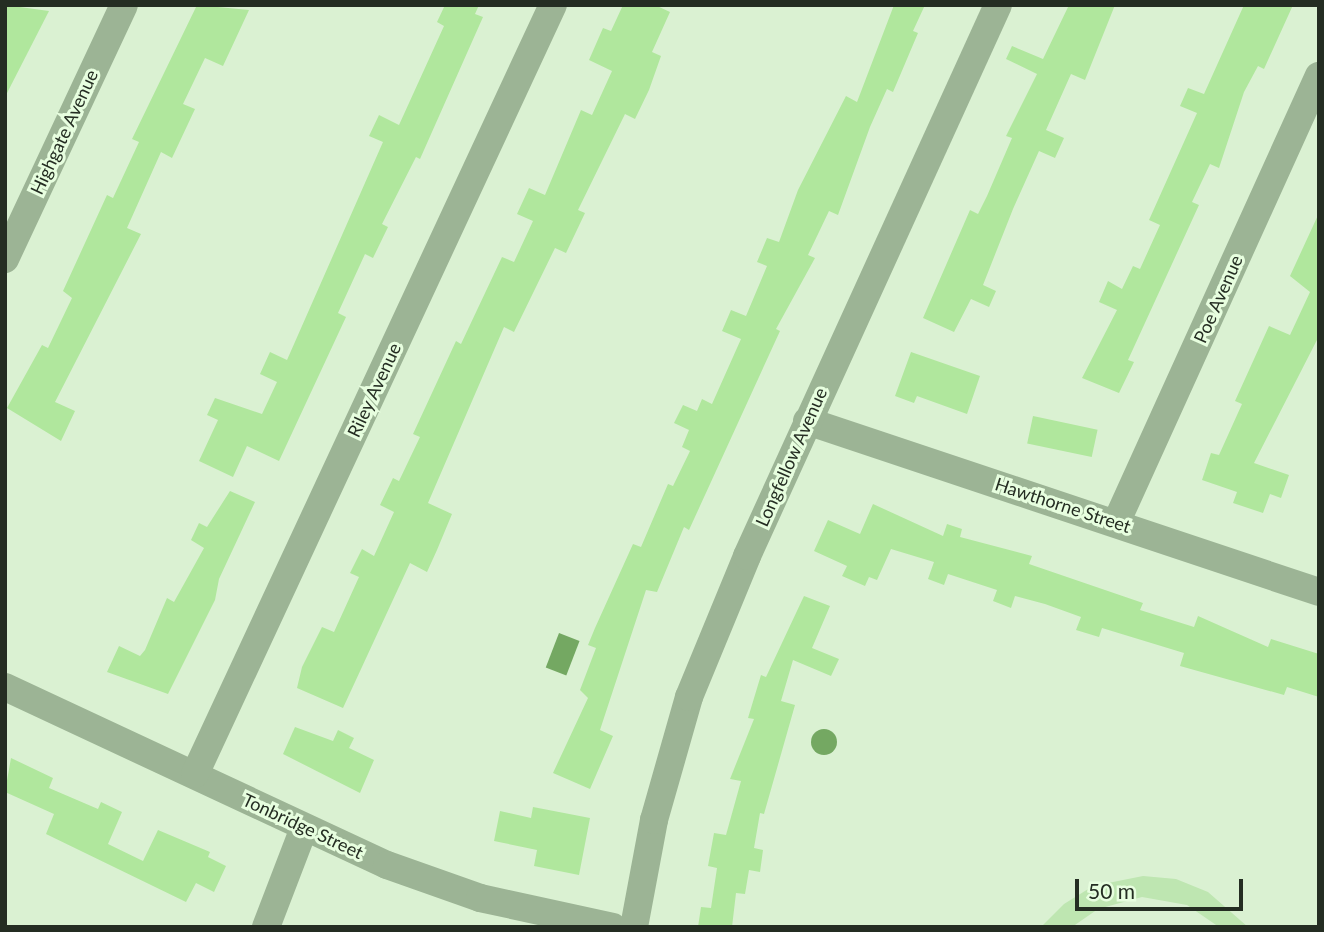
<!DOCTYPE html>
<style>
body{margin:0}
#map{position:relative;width:1324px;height:932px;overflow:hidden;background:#daf1d2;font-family:Lato,sans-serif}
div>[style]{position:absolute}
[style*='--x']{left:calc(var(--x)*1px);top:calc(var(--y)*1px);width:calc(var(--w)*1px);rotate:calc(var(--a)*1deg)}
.green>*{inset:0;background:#bee6b1}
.water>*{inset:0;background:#74a862;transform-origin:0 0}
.round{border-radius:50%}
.building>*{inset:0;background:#b0e79d;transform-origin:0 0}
.minor>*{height:28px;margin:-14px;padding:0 14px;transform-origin:14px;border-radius:14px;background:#9cb495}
span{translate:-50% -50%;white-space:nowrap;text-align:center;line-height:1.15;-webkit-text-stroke:6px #e7fedf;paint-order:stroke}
.street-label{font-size:18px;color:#242d22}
.frame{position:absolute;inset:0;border:7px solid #242d22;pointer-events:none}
.scale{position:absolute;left:1075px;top:879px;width:168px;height:32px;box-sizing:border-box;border:4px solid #242d22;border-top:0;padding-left:9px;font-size:21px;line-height:24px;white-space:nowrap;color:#242d22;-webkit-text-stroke:5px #e7fedf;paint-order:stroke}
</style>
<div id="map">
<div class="green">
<div style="clip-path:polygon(1143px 876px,1176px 879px,1208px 892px,1248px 927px,1219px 927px,1187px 905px,1142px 897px,1098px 909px,1072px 927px,1041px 927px,1064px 904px,1093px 886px)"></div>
</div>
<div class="water">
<div style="left:559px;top:633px;width:22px;height:37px;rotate:21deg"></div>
<div class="round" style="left:811px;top:729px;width:26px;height:26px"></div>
</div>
<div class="building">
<div style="clip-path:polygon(5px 5px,49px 11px,5px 97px)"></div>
<div style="clip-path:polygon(197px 5px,249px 10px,223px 66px,205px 58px,183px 104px,195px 109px,172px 158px,161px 152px,127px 228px,141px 234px,55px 402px,75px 411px,61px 441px,7px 408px,42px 345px,48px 348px,72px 298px,63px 291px,107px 195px,113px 198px,139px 142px,132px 139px)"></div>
<div style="clip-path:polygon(445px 5px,479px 5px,475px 14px,483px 17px,420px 159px,416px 157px,382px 224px,388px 227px,373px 258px,365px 254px,338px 313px,346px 317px,279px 461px,247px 446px,233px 477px,199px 461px,218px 420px,207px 415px,215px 398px,262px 414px,277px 382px,260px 374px,270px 352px,287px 360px,383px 142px,369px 136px,379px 115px,399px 125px,444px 26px,437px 22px)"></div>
<div style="clip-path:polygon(623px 5px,655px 5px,670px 12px,652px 52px,661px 56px,649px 90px,635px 119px,625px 114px,578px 210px,585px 213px,566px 253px,555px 248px,514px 332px,504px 327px,428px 503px,452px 514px,437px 550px,427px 572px,410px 563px,343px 708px,297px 688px,302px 667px,322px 627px,334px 632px,359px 577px,350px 573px,362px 549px,374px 556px,394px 512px,380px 505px,393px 478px,399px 481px,420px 437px,413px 434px,456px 341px,461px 344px,502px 257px,514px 262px,533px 221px,517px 214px,529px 188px,545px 195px,581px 110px,592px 115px,612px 71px,589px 60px,603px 28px,611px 31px)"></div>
<div style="clip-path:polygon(894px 5px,925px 5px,913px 31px,918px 33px,893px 92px,887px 89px,870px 127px,838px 215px,829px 211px,808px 255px,815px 258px,776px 329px,780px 331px,689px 530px,684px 527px,657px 592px,646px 590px,600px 730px,613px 736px,590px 789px,553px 773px,588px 698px,580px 690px,596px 648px,588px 645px,595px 628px,633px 544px,641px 547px,668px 484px,673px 486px,690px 451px,682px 447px,689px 430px,674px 423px,683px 405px,697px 411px,702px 399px,712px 404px,741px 339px,722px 331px,731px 310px,746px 316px,767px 266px,757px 262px,767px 238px,779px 242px,798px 190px,846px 96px,857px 102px)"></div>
<div style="clip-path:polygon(1069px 5px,1115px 5px,1085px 80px,1071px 74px,1046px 130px,1064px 138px,1055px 158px,1039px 151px,1013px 209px,983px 285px,996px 291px,989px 307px,971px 299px,954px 332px,923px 318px,970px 210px,978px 214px,987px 196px,1012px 138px,1006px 136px,1037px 74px,1006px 59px,1012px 46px,1043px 59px)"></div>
<div style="clip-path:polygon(1244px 5px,1293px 5px,1264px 69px,1258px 66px,1244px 92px,1219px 168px,1210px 164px,1192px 202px,1199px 205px,1128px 360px,1134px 362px,1119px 393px,1082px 378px,1117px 310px,1099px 302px,1108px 281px,1122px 289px,1133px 266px,1140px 269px,1160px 225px,1149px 220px,1197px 113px,1180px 106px,1188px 88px,1204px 94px)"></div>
<div style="clip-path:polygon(1319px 213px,1319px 336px,1254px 463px,1289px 475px,1281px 498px,1270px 494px,1263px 513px,1233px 503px,1237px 492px,1202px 480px,1211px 453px,1219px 455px,1242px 404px,1235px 401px,1269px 326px,1290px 335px,1310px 292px,1290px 276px)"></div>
<div style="clip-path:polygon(911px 352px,980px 376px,967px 414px,917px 396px,914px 403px,895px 396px)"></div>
<div style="left:1033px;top:416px;width:66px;height:28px;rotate:12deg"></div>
<div style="clip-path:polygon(230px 491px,255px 502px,219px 579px,215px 600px,168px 694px,107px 672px,119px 646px,140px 656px,145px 650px,167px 598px,174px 602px,204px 548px,191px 540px,199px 523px,207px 527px)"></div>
<div style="clip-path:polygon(873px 504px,943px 536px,947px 524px,962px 529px,960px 537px,1032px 556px,1029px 564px,1143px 603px,1140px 610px,1194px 627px,1198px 616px,1268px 647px,1271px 639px,1319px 654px,1319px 697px,1287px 687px,1284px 695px,1180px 666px,1184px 653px,1102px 628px,1099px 637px,1076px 630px,1081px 617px,1045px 604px,1015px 596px,1011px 608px,993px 601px,997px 590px,948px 574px,944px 585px,928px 579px,934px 562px,891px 549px,877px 580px,869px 577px,865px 586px,842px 576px,847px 566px,814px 551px,828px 520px,860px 534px)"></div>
<div style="clip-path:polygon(804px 596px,830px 606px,812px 648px,839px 659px,831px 676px,793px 660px,781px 701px,795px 705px,764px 814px,760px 813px,754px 848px,763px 850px,760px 872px,749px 870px,745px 894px,736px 893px,732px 927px,698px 927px,701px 907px,711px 908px,717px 868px,708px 866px,714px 833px,726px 835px,741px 781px,730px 779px,754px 719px,748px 718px,761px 675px,766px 677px)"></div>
<div style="clip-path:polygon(295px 727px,333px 741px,338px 730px,354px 738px,349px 748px,374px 760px,360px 793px,283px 754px)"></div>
<div style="clip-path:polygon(11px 758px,53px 778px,49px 788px,98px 809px,101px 802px,122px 812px,108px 844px,143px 861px,158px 830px,210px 852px,208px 857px,226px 866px,214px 892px,196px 883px,186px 902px,46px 834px,54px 814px,5px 792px)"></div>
<div style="clip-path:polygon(533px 807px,590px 818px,579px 875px,534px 866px,537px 850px,494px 841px,500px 811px,531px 818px)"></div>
</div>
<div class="minor">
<div style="--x:5;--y:259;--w:280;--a:-64.9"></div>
<div style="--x:807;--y:421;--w:540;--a:18.47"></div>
<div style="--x:1116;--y:523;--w:491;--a:-65.6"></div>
<div style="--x:5;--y:687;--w:421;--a:25"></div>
<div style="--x:387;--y:865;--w:99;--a:19.5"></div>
<div style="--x:480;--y:898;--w:136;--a:12.3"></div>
<div style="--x:195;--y:774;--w:848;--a:-65.04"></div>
<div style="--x:266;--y:927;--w:106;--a:-69"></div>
<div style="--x:634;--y:927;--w:109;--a:-79.4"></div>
<div style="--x:654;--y:820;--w:128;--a:-74.1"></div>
<div style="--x:689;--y:697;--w:152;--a:-67.6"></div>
<div style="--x:747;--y:556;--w:605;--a:-65.51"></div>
</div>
<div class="street-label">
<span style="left:64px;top:132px;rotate:-65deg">Highgate Avenue</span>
<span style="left:1218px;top:299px;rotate:-66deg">Poe Avenue</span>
<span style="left:374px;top:390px;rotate:-65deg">Riley Avenue</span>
<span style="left:791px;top:457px;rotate:-66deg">Longfellow Avenue</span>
<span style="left:1063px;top:505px;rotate:18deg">Hawthorne Street</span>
<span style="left:303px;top:826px;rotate:25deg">Tonbridge Street</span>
</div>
<div class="frame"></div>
<div class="scale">50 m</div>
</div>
